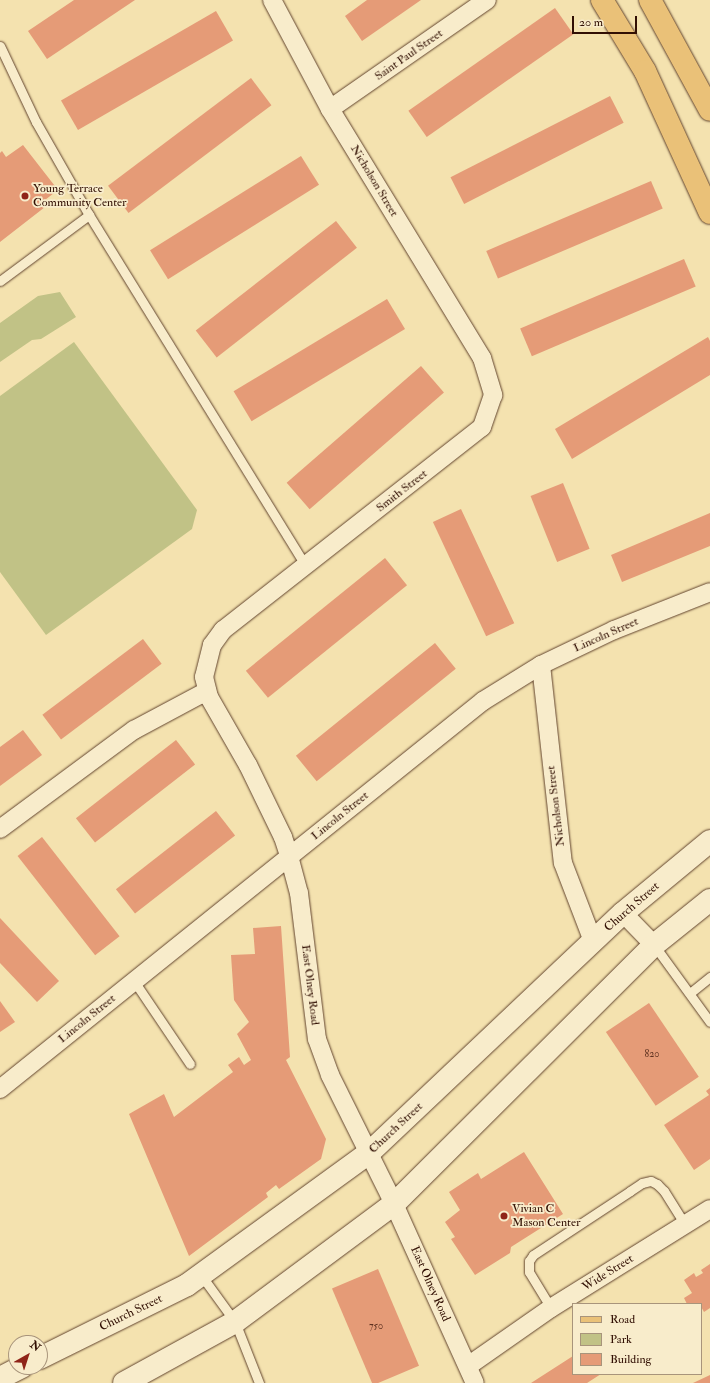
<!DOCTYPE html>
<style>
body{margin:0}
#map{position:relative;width:710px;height:1383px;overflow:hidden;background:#f4e2af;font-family:"IM FELL Double Pica",serif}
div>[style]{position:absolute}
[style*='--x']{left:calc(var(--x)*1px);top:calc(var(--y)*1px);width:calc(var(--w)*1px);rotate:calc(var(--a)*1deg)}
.green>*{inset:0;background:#c1c286}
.building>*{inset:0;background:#e59b77;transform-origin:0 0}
.roads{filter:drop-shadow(0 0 1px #62442e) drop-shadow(0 0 1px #62442e)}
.service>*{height:9px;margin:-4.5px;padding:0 4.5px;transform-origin:4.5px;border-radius:4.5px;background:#f8eccb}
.minor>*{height:18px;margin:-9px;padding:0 9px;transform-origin:9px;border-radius:9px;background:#f8eccb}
.secondary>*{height:22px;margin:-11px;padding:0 11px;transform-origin:11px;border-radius:11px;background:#f8eccb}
.primary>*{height:22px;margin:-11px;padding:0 11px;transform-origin:11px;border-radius:11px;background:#eac178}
.dots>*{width:11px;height:11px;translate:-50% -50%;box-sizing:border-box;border:2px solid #f8eccb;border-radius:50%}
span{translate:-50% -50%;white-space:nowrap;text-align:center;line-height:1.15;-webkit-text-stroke:3.5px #f8eccb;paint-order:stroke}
.number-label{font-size:10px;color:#5e3220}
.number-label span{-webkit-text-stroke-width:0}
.street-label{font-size:12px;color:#310f03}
.poi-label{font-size:12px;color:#310f03}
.left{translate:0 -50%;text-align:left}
.legend{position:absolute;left:572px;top:1303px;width:130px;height:72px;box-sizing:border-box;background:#f8eccb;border:1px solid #a8947b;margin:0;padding:5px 7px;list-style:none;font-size:12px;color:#310f03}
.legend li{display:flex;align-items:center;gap:8px;height:20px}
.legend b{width:20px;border:1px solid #a8947b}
.north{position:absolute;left:8px;top:1335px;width:40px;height:40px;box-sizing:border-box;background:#f8eccb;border:1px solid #a8947b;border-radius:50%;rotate:39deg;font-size:11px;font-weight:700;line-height:16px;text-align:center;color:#310f03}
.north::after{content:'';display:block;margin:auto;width:14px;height:18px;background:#8f2418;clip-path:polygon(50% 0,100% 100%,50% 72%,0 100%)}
.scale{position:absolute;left:572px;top:16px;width:65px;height:18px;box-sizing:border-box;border:2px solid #310f03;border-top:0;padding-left:5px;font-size:12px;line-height:14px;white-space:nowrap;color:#310f03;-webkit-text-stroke:3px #f8eccb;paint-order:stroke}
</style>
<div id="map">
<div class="green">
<div style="clip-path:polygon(60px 292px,76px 317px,41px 339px,32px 340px,0 362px,0 323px,38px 296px)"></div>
<div style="clip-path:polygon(74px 342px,197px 510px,192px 529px,46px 635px,0 572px,0 396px)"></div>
</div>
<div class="building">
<div style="clip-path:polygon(74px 0,135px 0,47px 59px,28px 31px)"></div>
<div style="clip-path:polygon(367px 0,421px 0,362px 41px,345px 16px)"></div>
<div style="left:555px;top:8px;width:32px;height:179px;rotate:55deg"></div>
<div style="left:216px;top:11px;width:34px;height:179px;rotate:60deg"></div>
<div style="left:251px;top:78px;width:34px;height:179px;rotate:53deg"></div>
<div style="left:610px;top:96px;width:30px;height:179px;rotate:63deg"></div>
<div style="clip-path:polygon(23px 145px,58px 190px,41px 203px,45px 207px,0 242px,0 153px,2px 151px,6px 157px)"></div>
<div style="left:301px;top:156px;width:34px;height:178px;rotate:58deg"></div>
<div style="left:651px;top:181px;width:30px;height:179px;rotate:67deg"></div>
<div style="left:336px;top:221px;width:34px;height:178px;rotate:52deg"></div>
<div style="left:684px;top:259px;width:30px;height:178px;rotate:67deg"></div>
<div style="left:387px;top:299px;width:35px;height:179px;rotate:59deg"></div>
<div style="clip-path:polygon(708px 337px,710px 341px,710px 375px,572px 459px,555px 429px)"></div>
<div style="left:421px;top:366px;width:35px;height:178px;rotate:49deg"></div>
<div style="left:563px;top:483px;width:71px;height:35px;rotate:68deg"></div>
<div style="left:461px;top:509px;width:126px;height:31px;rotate:65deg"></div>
<div style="clip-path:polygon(710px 513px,710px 546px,622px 582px,611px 555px)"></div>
<div style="left:385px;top:558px;width:35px;height:179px;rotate:51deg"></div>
<div style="left:143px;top:639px;width:31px;height:126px;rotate:53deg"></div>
<div style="left:435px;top:643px;width:33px;height:179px;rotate:51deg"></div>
<div style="clip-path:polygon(23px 730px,42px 755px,0 786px,0 747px)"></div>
<div style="left:176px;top:740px;width:31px;height:127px;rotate:52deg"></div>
<div style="left:216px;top:811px;width:31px;height:127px;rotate:52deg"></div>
<div style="left:42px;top:837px;width:126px;height:31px;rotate:52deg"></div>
<div style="clip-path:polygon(0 918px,59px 981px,37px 1002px,0 963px)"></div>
<div style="clip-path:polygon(281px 926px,290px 1057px,286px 1060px,326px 1139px,321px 1159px,279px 1189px,276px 1185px,266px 1193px,268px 1197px,189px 1256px,129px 1114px,164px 1094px,174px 1117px,233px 1072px,228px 1065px,239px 1057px,244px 1065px,251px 1060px,237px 1034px,249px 1022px,234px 1000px,231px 955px,255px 954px,253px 928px)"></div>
<div style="clip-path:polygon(0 1001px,15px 1022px,0 1032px)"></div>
<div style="left:649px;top:1003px;width:89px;height:52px;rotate:56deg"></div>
<div style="clip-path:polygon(710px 1088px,710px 1159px,694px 1170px,664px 1125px,709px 1095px,706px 1091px)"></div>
<div style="clip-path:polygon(524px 1152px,563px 1214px,511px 1247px,510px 1253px,475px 1275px,451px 1239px,455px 1237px,445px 1222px,460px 1210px,449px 1192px,478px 1173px,481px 1179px)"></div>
<div style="clip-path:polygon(710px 1264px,710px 1308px,704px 1312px,699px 1303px,687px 1304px,684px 1298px,692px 1293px,684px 1280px,694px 1273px,696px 1277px,703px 1273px,701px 1270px)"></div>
<div style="left:378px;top:1269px;width:105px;height:50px;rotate:67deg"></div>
<div style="clip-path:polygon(573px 1356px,573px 1374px,601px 1374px,587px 1383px,531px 1383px)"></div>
<div style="clip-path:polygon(710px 1375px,710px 1383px,693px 1383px)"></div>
</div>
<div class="roads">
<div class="service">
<div style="--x:0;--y:46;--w:84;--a:64.7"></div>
<div style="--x:36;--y:122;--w:107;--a:60.3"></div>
<div style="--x:89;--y:215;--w:414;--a:58.3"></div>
<div style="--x:0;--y:281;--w:111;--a:-36.6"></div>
<div style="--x:654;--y:945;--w:95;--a:54"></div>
<div style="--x:134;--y:981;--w:100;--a:56"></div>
<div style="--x:690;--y:993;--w:26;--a:-39"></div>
<div style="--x:201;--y:1275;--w:58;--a:54.1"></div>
<div style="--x:235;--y:1322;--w:66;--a:68.5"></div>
<div style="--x:551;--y:1308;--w:42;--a:-121.4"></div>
<div style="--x:529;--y:1272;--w:11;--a:-90"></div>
<div style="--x:529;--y:1261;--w:7;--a:-56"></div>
<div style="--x:533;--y:1255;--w:116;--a:-33.4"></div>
<div style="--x:630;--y:1191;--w:14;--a:-34"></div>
<div style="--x:642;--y:1183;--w:9;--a:-13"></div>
<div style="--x:651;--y:1181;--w:7;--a:27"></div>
<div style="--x:657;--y:1184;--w:10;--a:45"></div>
<div style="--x:664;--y:1191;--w:40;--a:58"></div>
</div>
<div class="minor">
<div style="--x:272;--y:0;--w:123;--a:62"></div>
<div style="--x:330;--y:109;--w:292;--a:58.6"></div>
<div style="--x:482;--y:358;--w:39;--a:73"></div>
<div style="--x:493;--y:395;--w:34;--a:109"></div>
<div style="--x:482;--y:427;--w:329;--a:141.9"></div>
<div style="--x:223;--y:630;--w:19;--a:126"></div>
<div style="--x:212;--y:645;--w:33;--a:104"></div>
<div style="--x:204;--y:677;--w:21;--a:76"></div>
<div style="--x:209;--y:697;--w:78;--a:60.2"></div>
<div style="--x:248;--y:765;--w:80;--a:64.1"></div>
<div style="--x:283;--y:837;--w:20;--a:72"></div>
<div style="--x:289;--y:856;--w:38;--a:75"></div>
<div style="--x:299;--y:893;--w:147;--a:83"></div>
<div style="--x:317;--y:1039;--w:38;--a:70"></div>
<div style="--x:330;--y:1075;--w:144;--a:63.6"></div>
<div style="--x:394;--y:1204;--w:196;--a:65.7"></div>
<div style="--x:330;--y:109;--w:191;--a:-34.8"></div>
<div style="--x:541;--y:665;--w:199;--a:83.7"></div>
<div style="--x:563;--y:863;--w:84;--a:69"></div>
<div style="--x:0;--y:829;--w:167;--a:-36.5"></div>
<div style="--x:134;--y:730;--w:83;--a:-28.1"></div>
<div style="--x:623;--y:913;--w:45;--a:45.9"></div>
<div style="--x:0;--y:1089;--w:620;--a:-38.78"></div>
<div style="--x:483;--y:701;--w:68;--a:-31.8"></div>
<div style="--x:541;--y:665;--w:81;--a:-25.6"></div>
<div style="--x:614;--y:630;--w:103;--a:-21.6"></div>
<div style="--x:468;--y:1366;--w:101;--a:-34.9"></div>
<div style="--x:551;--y:1308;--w:187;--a:-31.9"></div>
</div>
<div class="secondary">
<div style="--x:40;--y:1358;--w:164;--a:-26.4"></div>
<div style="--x:187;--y:1285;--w:225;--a:-36"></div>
<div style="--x:369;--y:1153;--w:349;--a:-43.4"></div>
<div style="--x:623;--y:913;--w:113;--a:-39.6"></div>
<div style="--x:0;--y:1378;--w:25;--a:-27"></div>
<div style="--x:124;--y:1383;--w:127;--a:-28.8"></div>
<div style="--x:235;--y:1322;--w:198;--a:-36.6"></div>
<div style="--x:394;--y:1204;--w:367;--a:-44.9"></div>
<div style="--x:654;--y:945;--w:72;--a:-38.8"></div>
</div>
<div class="primary">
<div style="--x:602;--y:0;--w:83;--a:58.8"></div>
<div style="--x:645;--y:71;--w:156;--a:65.4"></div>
<div style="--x:650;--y:0;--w:125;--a:61.4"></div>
</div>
</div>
<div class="dots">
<div style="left:25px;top:196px;background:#8f2418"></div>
<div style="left:504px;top:1216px;background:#8f2418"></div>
</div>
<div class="number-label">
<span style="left:652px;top:1055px">820</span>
<span style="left:376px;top:1327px">750</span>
</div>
<div class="street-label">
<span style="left:409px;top:55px;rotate:-35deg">Saint Paul Street</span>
<span style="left:374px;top:181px;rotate:59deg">Nicholson Street</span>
<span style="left:402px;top:491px;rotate:-38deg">Smith Street</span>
<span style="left:606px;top:635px;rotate:-24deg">Lincoln Street</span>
<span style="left:556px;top:806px;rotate:-97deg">Nicholson Street</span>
<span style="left:340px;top:816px;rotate:-39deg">Lincoln Street</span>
<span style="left:632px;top:907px;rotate:-41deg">Church Street</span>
<span style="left:310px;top:985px;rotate:83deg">East Olney Road</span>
<span style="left:87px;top:1019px;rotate:-39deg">Lincoln Street</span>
<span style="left:396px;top:1128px;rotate:-43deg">Church Street</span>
<span style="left:608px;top:1273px;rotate:-32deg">Wide Street</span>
<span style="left:430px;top:1284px;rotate:66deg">East Olney Road</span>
<span style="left:131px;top:1313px;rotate:-26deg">Church Street</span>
</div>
<div class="poi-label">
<span class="left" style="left:33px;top:196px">Young Terrace<br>Community Center</span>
<span class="left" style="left:512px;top:1216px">Vivian C<br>Mason Center</span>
</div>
<ul class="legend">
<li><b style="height:5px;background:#eac178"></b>Road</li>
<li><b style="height:11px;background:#c1c286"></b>Park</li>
<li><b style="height:11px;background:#e59b77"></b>Building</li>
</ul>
<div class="north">N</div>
<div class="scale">20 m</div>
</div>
